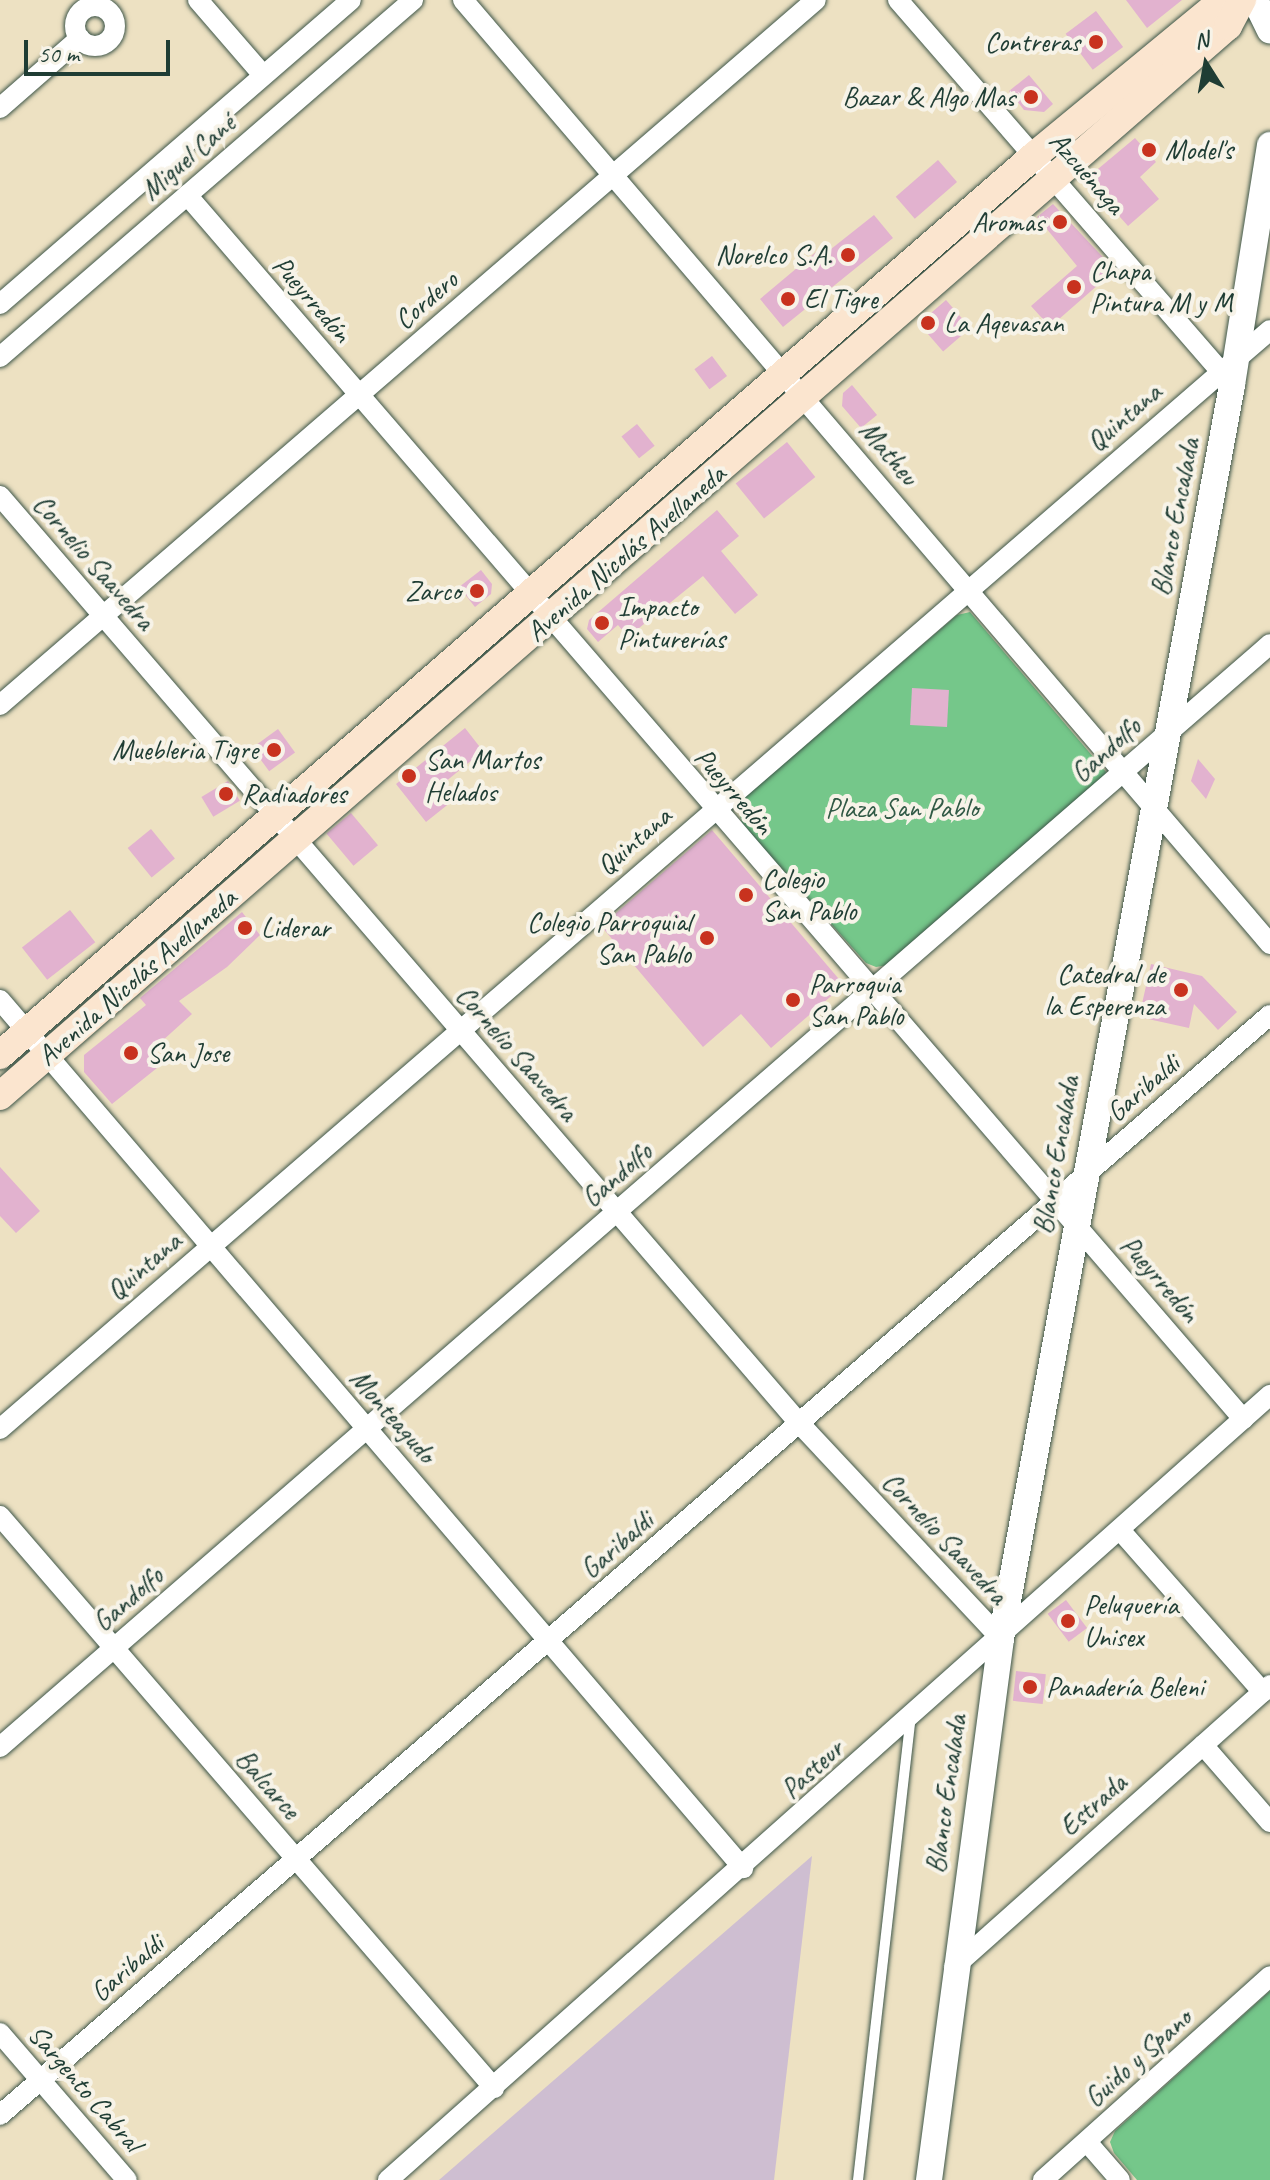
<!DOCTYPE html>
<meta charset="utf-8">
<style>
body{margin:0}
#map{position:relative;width:1270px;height:2180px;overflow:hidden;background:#ede1c2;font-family:Caveat,sans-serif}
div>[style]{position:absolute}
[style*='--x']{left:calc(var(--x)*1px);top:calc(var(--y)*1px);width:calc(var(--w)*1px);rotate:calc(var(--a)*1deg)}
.industrial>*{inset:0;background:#cebed1}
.green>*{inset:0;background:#75c78a}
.building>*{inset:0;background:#e2b2cf;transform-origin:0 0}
.roads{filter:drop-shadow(0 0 2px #3e5649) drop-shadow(0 0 2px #3e5649)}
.service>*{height:10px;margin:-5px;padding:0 5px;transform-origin:5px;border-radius:5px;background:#fff}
.minor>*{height:20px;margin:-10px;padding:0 10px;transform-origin:10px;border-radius:10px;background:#fff}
.minor>.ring{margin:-10px;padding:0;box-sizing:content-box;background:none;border:20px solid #fff;border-radius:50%}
.tertiary>*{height:26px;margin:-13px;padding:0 13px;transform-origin:13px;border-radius:13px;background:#fff}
.secondary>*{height:28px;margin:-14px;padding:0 14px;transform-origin:14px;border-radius:14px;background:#fbe5cf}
.dots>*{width:22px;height:22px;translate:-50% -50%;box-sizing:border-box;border:4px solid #f7f3e8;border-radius:50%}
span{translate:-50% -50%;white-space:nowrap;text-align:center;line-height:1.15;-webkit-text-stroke:8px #f7f3e8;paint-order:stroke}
.poi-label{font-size:28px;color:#1f3d34}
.right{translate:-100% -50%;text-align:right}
.left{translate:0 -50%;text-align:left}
.street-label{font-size:28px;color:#1f3d34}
.park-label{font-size:28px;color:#305945}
.north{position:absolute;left:1166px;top:24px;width:80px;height:80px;-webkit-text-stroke:6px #f7f3e8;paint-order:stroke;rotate:349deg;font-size:22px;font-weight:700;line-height:32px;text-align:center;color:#1f3d34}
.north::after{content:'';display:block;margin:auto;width:28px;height:36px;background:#1f3d34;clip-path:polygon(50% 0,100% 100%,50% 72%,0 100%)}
.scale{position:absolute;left:24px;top:40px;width:146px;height:36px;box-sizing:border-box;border:4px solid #1f3d34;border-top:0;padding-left:10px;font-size:24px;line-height:28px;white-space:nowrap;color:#1f3d34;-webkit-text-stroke:6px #f7f3e8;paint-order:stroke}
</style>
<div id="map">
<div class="industrial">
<div style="clip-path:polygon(812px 1856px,774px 2180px,439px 2180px)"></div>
</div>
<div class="green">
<div style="clip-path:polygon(970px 612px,1106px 772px,1103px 781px,888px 965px,876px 967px,866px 963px,742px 824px,739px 811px,744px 798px,957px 615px)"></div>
<div style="clip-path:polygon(1270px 1991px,1270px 2180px,1137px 2180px,1114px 2153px,1110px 2142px,1115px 2131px)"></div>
</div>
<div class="building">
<div style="clip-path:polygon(1126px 0,1182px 0,1147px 28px)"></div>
<div style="left:1096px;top:11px;width:45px;height:38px;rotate:53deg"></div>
<div style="clip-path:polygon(1029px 75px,1053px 104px,1044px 112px,1024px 110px,1009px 91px)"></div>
<div style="clip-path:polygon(1135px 138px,1156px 162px,1140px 177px,1159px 199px,1128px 226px,1086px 179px)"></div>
<div style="left:938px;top:160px;width:29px;height:56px;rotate:49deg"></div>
<div style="clip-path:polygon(1053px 204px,1115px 270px,1050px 327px,1031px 306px,1077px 266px,1037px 217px)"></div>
<div style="clip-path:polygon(874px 215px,893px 238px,783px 327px,760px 299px,822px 247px,826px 253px)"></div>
<div style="left:946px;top:300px;width:37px;height:36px;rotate:49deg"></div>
<div style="left:712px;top:356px;width:25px;height:22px;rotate:53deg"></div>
<div style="clip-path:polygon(852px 385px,877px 415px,861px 428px,842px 406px,843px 393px)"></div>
<div style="left:637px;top:424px;width:28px;height:20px;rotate:51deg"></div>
<div style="left:787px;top:442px;width:45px;height:66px;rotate:51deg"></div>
<div style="clip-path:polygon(717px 510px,739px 536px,721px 551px,758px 595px,735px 614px,703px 576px,628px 637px,618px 625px,598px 642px,587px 629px,589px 620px)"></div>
<div style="clip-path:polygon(481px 570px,492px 584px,491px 594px,475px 607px,459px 587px)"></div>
<div style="left:912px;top:688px;width:37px;height:37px;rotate:3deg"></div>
<div style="clip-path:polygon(465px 728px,483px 751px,439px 787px,451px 802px,426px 822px,396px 784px)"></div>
<div style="left:278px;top:729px;width:29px;height:32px;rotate:54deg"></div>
<div style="clip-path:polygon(1198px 759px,1215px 779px,1206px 799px,1191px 781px)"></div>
<div style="left:228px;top:781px;width:23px;height:31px;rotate:59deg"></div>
<div style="left:351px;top:813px;width:42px;height:32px;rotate:50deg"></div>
<div style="left:151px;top:829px;width:38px;height:30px;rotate:51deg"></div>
<div style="clip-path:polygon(712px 830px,844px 985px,771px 1048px,741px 1014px,703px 1047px,601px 926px)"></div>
<div style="left:70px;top:910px;width:41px;height:61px;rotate:52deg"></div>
<div style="clip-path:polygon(242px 912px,260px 935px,227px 967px,179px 1001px,192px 1014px,151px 1051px,162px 1064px,112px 1104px,84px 1072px,84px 1055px,146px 1005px,140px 998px)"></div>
<div style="clip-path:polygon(1151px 964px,1202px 976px,1237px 1012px,1218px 1030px,1194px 1004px,1189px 1028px,1139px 1017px)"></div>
<div style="clip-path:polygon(0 1167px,40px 1211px,16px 1233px,0 1216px)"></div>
<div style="left:1066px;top:1600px;width:35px;height:23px;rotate:53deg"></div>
<div style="left:1016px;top:1671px;width:30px;height:30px;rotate:6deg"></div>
</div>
<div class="roads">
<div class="service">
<div style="--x:858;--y:2180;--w:465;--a:-83.5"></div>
</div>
<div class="minor">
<div style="--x:198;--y:0;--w:99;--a:49.1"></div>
<div style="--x:463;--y:0;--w:1242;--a:49.47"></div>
<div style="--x:898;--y:0;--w:505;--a:49.02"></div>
<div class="ring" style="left:75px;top:6px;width:20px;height:20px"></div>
<div style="--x:0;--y:108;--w:106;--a:-41.2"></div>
<div style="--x:187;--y:195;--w:1617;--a:49.21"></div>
<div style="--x:0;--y:304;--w:464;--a:-40.9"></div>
<div style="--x:0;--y:357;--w:546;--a:-40.84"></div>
<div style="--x:0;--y:496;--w:1225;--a:49.24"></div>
<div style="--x:800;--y:1424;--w:294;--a:46.9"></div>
<div style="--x:0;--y:705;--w:1078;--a:-40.83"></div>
<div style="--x:0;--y:1000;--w:1143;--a:49.44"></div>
<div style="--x:0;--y:1429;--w:1679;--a:-40.87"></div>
<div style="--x:0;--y:1516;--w:756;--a:49.18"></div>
<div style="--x:1120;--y:1530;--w:216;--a:48.6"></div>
<div style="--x:1203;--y:1745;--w:102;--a:49"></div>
<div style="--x:0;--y:1747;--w:1682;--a:-40.97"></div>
<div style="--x:954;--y:1967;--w:424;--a:-41.7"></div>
<div style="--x:0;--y:2033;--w:194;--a:49.2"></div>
<div style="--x:0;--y:2115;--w:1680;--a:-40.9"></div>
<div style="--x:1087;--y:2142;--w:50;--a:49"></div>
<div style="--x:388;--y:2180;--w:1181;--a:-41.67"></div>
<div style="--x:1043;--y:2180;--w:305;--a:-41.9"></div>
</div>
<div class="tertiary">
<div style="--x:1255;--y:0;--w:34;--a:64"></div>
<div style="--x:929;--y:2180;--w:546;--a:-82.42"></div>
<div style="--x:1001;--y:1639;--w:1275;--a:-79.56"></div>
<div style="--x:1232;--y:385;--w:243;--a:-81"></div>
</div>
<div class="secondary">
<div style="--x:0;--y:1055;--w:1372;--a:-41.01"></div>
<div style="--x:1035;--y:155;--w:244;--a:-39.5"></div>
<div style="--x:0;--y:1096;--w:1629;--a:-41.07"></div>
<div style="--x:1228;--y:26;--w:30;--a:-62"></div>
</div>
</div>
<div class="dots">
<div style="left:1096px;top:42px;background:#c8321e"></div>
<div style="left:1031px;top:97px;background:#c8321e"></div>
<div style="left:1149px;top:150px;background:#c8321e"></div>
<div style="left:1060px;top:222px;background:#c8321e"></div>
<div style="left:848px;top:255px;background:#c8321e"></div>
<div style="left:1074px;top:287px;background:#c8321e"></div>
<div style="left:788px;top:299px;background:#c8321e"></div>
<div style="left:928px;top:323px;background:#c8321e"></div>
<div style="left:477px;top:591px;background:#c8321e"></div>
<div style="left:602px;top:623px;background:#c8321e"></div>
<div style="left:274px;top:750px;background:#c8321e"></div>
<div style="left:409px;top:776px;background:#c8321e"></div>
<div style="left:226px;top:794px;background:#c8321e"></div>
<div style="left:746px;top:895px;background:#c8321e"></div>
<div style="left:245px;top:928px;background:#c8321e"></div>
<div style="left:707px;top:938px;background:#c8321e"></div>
<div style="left:1181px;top:990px;background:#c8321e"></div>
<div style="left:793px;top:1000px;background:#c8321e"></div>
<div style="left:131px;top:1053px;background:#c8321e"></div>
<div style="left:1068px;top:1621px;background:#c8321e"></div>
<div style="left:1030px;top:1687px;background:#c8321e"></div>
</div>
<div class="poi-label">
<span class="right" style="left:1080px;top:42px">Contreras</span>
<span class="right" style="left:1015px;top:97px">Bazar &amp; Algo Mas</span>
<span class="left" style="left:1165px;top:150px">Model's</span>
<span class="right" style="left:1044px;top:222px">Aromas</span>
<span class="right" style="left:832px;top:255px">Norelco S.A.</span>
<span class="left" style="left:1090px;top:287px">Chapa<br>Pintura M y M</span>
<span class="left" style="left:804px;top:299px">El Tigre</span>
<span class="left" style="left:944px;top:323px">La Aqevasan</span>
<span class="right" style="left:461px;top:591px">Zarco</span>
<span class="left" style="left:618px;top:623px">Impacto<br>Pinturerías</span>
<span class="right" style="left:258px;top:750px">Muebleria Tigre</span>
<span class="left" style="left:425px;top:776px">San Martos<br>Helados</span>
<span class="left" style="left:242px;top:794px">Radiadores</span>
<span class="left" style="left:762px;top:895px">Colegio<br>San Pablo</span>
<span class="right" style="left:691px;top:938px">Colegio Parroquial<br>San Pablo</span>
<span class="left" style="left:261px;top:928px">Liderar</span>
<span class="right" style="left:1165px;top:990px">Catedral de<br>la Esperenza</span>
<span class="left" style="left:809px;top:1000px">Parroquia<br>San Pablo</span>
<span class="left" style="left:147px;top:1053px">San Jose</span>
<span class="left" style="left:1084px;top:1621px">Peluquería<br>Unisex</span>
<span class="left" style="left:1046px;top:1687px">Panadería Beleni</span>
</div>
<div class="street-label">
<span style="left:188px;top:157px;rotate:-41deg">Miguel Cané</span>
<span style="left:1087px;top:173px;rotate:49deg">Azcuénaga</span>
<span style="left:312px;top:299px;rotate:49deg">Pueyrredón</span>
<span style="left:426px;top:300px;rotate:-41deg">Cordero</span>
<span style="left:1124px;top:417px;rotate:-41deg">Quintana</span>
<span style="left:889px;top:453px;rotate:50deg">Matheu</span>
<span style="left:1175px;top:517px;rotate:-79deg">Blanco Encalada</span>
<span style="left:626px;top:553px;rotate:-41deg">Avenida Nicolás Avellaneda</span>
<span style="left:94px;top:562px;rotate:49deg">Cornelio Saavedra</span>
<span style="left:1106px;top:750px;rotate:-42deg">Gandolfo</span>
<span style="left:734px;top:791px;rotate:49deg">Pueyrredón</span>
<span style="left:634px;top:841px;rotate:-41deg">Quintana</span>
<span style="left:137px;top:977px;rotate:-41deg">Avenida Nicolás Avellaneda</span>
<span style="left:517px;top:1053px;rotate:49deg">Cornelio Saavedra</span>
<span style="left:1143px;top:1088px;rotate:-41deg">Garibaldi</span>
<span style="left:1056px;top:1155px;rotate:-80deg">Blanco Encalada</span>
<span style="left:617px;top:1175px;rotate:-41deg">Gandolfo</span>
<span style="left:144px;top:1266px;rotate:-41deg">Quintana</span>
<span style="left:1160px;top:1279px;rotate:49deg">Pueyrredón</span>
<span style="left:393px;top:1416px;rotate:49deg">Monteagudo</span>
<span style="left:945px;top:1538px;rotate:47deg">Cornelio Saavedra</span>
<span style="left:617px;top:1545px;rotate:-41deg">Garibaldi</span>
<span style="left:128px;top:1599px;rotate:-41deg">Gandolfo</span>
<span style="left:812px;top:1769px;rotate:-42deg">Pasteur</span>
<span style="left:268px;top:1784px;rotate:49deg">Balcarce</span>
<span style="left:946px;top:1794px;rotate:-82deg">Blanco Encalada</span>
<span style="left:1093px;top:1805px;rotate:-42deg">Estrada</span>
<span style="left:127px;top:1968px;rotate:-41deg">Garibaldi</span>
<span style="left:1138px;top:2058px;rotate:-42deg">Guido y Spano</span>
<span style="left:85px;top:2088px;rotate:49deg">Sargento Cabral</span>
</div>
<div class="park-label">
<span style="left:902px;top:808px">Plaza San Pablo</span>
</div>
<div class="north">N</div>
<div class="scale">50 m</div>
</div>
